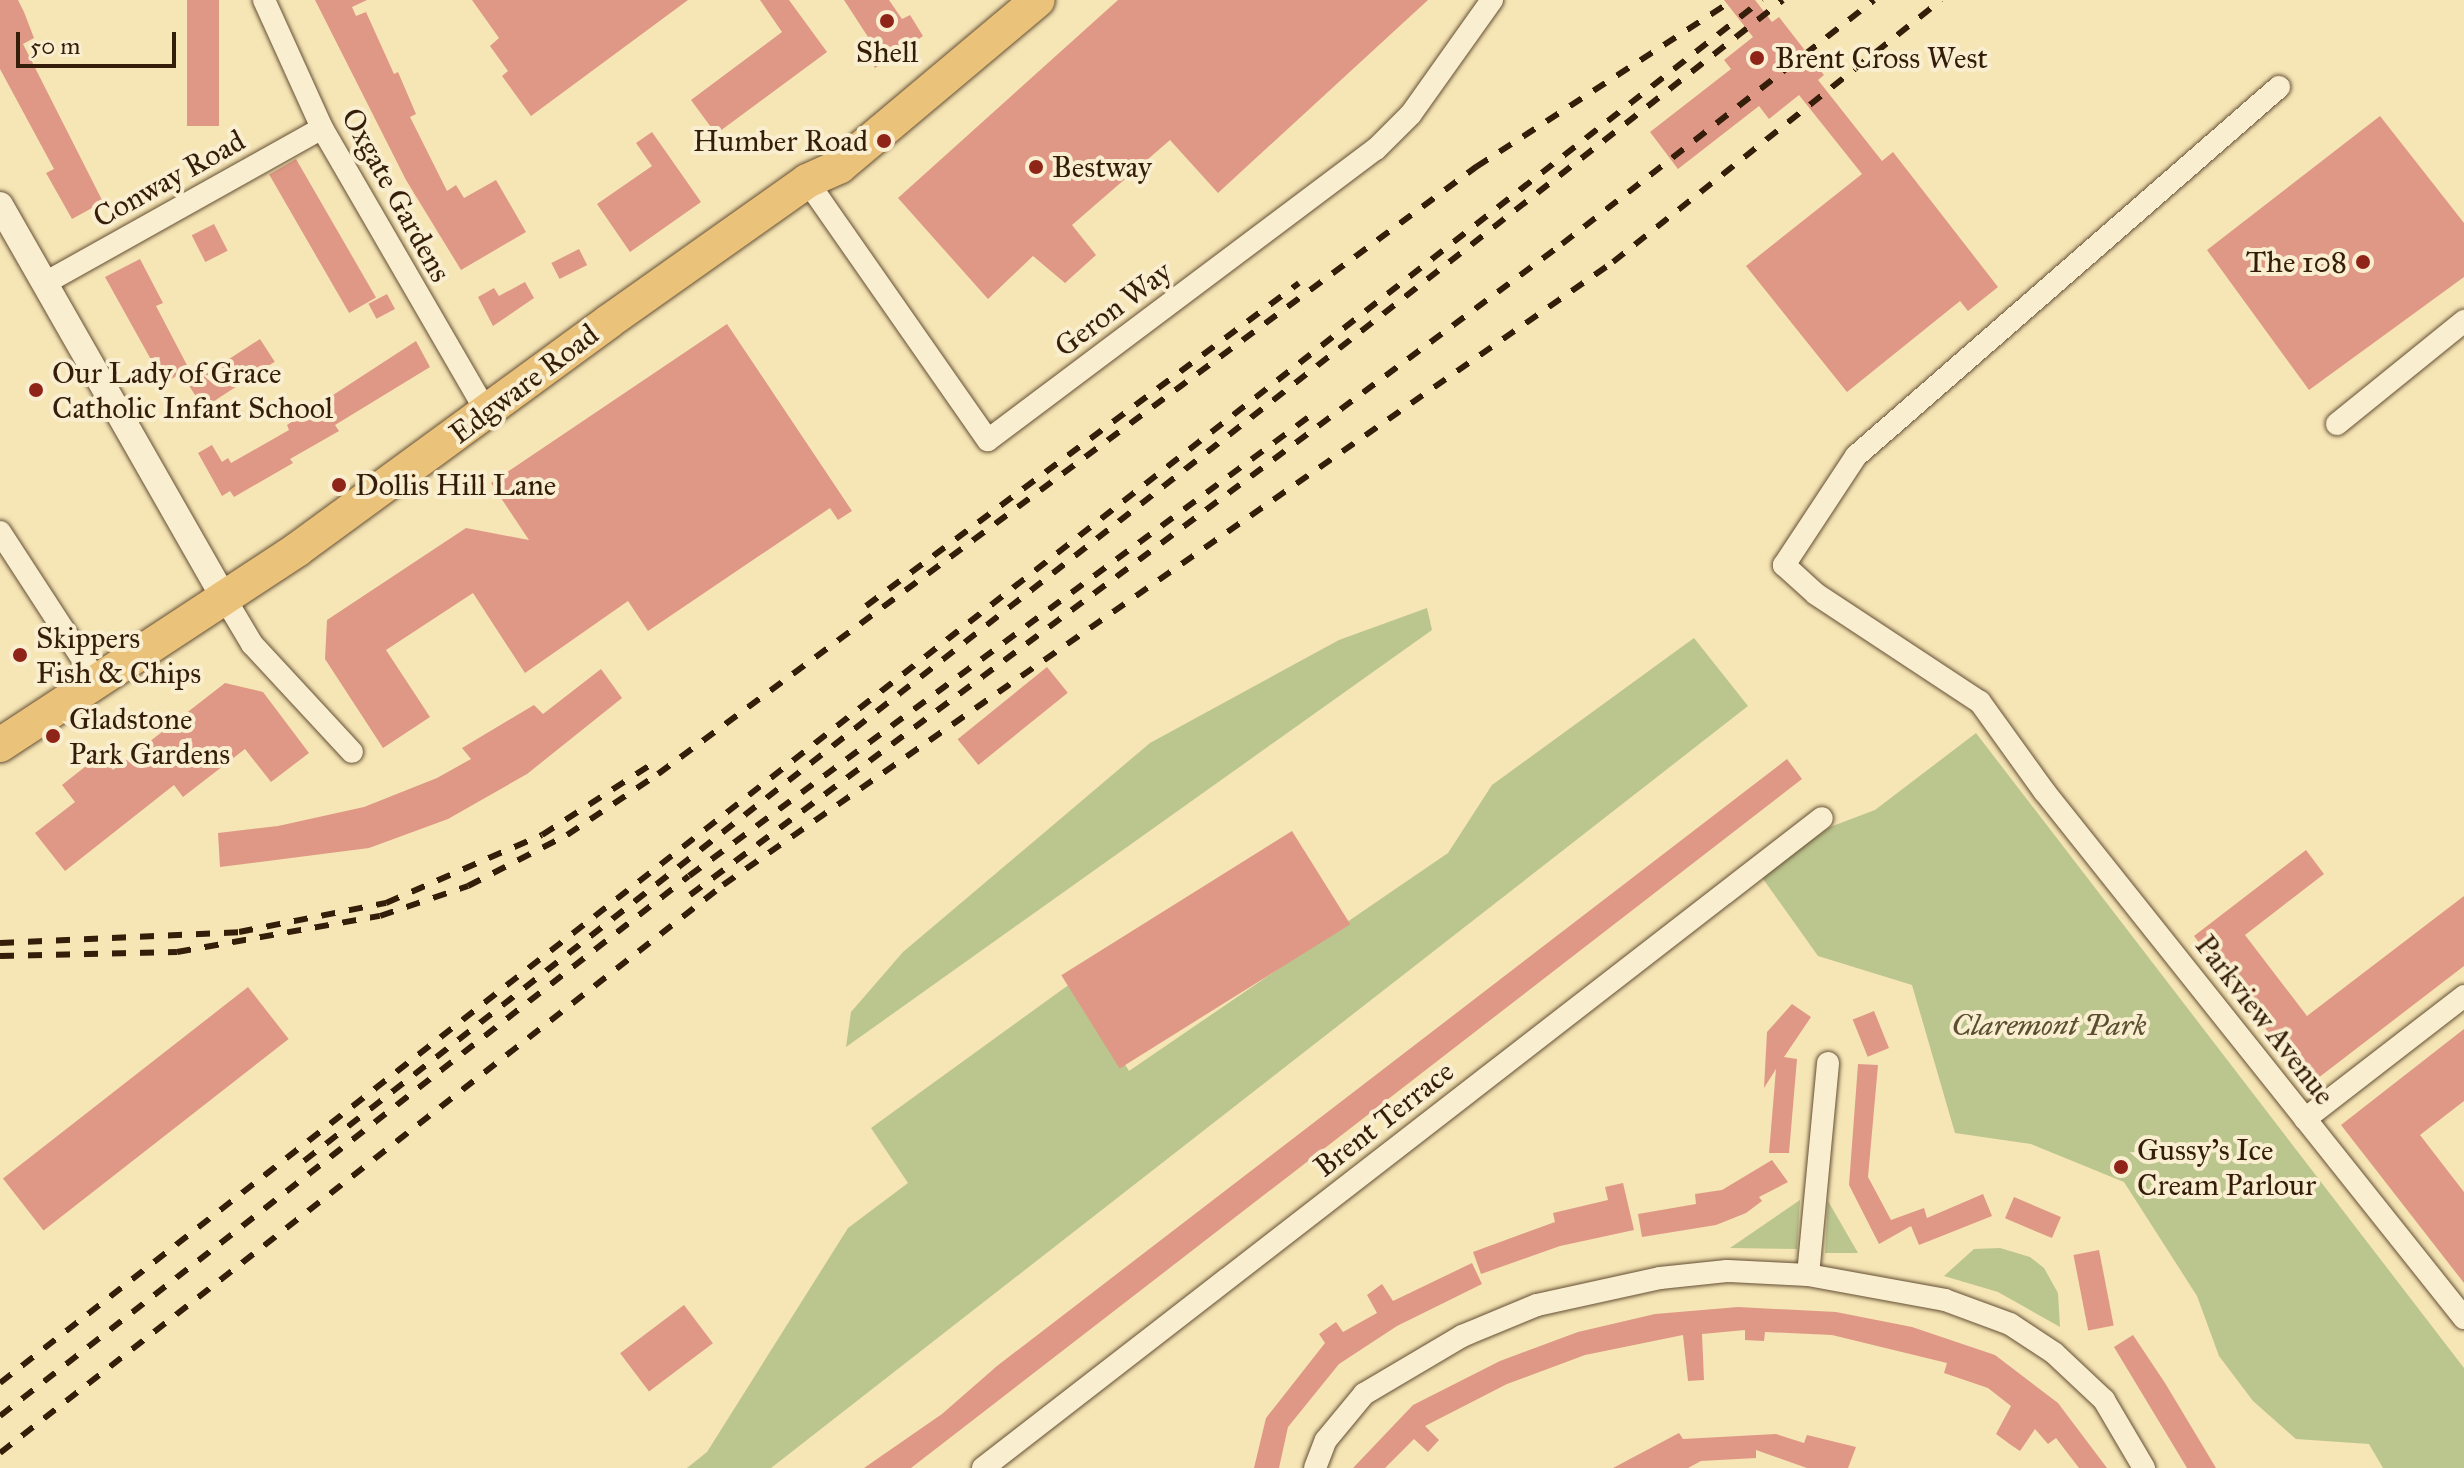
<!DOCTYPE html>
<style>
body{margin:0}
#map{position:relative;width:2464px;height:1468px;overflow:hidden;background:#f6e5b5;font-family:"IM FELL Great Primer",serif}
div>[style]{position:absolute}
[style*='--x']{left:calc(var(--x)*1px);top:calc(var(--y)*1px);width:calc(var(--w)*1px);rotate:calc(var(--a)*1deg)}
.green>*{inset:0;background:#bbc58e}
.building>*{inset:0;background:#df9885;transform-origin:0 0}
.roads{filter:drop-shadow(0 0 2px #644f34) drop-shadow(0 0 2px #644f34)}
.minor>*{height:22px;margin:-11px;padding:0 11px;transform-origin:11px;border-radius:11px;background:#f9eecf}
.tertiary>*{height:26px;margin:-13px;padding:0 13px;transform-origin:13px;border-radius:13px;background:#f9eecf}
.primary>*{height:34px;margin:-17px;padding:0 17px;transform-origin:17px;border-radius:17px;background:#ebc27a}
.rail>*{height:6px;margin-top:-3px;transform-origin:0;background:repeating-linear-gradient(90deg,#341d09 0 14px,transparent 0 28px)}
.dots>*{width:22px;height:22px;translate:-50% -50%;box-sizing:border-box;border:4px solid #f9eecf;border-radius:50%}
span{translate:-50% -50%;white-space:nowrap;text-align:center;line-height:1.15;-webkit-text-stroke:8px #f9eecf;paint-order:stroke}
.poi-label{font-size:30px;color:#341d09}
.left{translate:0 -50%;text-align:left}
.right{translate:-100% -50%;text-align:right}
.street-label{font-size:30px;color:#341d09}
.park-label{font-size:30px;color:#5c4f31;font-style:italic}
.scale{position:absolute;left:16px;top:32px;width:160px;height:36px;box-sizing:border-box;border:4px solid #341d09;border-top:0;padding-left:10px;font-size:24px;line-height:28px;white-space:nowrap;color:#341d09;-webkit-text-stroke:6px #f9eecf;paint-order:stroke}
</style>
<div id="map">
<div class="green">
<div style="clip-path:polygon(1427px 608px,1432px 630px,846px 1047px,851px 1012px,903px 952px,1150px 743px,1339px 640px)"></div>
<div style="clip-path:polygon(1694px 638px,1748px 706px,771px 1468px,687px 1468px,707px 1452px,848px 1228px,908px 1183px,871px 1128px,1074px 981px,1129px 1071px,1448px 853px,1492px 785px)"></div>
<div style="clip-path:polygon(1976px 733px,2464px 1368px,2464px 1468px,2383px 1468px,2369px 1444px,2296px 1439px,2253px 1401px,2219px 1356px,2197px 1296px,2124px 1182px,2031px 1144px,1955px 1133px,1912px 985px,1818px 956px,1761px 876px,1830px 827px,1875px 810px)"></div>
<div style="clip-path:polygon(1800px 1200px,1797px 1249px,1730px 1248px)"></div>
<div style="clip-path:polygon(1828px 1201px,1858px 1253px,1825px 1253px)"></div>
<div style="clip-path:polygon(2000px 1248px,2030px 1257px,2044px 1268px,2058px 1293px,2060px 1327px,1998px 1292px,1944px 1276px,1974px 1249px)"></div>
</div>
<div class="building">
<div style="clip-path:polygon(0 0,18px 0,24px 12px,34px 38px,23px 44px,103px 202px,72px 219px,46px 173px,54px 169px,0 69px)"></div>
<div style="left:187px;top:0;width:32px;height:126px"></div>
<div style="clip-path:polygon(315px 0,367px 0,352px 7px,356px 16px,366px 12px,394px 74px,398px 72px,416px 114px,410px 117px,447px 191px,456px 185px,464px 198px,496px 180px,526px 232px,461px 270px,406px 180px)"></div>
<div style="clip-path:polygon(472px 0,688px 0,531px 116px,502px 76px,508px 71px,490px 46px,499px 38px)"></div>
<div style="clip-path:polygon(760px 0,789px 0,827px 52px,716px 134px,691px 100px,782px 32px)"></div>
<div style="clip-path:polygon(844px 0,889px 0,902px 19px,910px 15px,923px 36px,875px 68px,861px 46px,870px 40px)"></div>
<div style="clip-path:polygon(1118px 0,1428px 0,1218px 193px,1170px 140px,1072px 225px,1096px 255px,1065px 283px,1033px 256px,988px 299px,898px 198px)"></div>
<div style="clip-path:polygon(1724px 0,1755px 0,1772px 22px,1779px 17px,1824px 75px,1818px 80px,1882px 161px,1893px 152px,1998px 287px,1968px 311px,1960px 301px,1847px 392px,1746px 266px,1862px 174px,1799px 95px,1769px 119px,1759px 106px,1678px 169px,1650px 132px,1731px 69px,1724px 60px,1753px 37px)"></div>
<div style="clip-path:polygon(2380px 116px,2464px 223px,2464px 277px,2309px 390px,2207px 250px)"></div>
<div style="clip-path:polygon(652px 132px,701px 202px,630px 252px,597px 204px,652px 166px,636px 143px)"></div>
<div style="left:296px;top:159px;width:160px;height:31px;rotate:60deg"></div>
<div style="left:214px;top:224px;width:30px;height:25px;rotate:63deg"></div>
<div style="left:579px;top:249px;width:18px;height:31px;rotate:63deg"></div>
<div style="clip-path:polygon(140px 259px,163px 303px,156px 306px,189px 369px,164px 383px,105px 277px)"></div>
<div style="clip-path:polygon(525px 282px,534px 298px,493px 326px,478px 297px,494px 288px,499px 296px)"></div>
<div style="left:387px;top:294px;width:17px;height:21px;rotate:62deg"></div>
<div style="clip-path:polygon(727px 324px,852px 511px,838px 520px,830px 508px,648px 631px,628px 601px,525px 673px,473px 593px,386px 650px,430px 717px,383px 748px,325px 659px,327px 620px,466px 528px,529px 540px,491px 483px)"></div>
<div style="left:260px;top:339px;width:27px;height:85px;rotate:57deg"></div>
<div style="clip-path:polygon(416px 341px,430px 367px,335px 425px,339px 431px,290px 459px,293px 463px,234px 497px,230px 491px,222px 496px,198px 453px,212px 445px,222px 462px,228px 458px,231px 463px,289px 430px,287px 425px)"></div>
<div style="left:1047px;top:667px;width:33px;height:115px;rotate:51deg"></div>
<div style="clip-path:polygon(601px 669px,622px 698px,527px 774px,448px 819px,369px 848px,220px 867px,218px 833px,278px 826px,364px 807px,437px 778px,471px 759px,462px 748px,534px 705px,543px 714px)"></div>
<div style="clip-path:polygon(225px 683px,263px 692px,309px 753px,271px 782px,245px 749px,183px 797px,174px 785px,65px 871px,35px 833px,75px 802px,62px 785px,100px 755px,113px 770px)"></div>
<div style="clip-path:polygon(1787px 759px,1802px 779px,911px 1468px,864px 1468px,942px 1414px,997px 1366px)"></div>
<div style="left:1292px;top:831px;width:110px;height:272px;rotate:58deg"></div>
<div style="clip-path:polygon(2306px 850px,2324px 874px,2245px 935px,2307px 1016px,2464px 896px,2464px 966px,2309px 1085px,2194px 936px)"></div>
<div style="left:248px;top:987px;width:66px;height:311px;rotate:52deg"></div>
<div style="clip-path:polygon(1792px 1004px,1811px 1017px,1784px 1057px,1797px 1059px,1789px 1153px,1769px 1153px,1776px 1069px,1764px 1088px,1767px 1032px)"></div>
<div style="left:1874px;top:1011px;width:40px;height:23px;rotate:68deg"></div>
<div style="clip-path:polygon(2464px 1029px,2464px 1101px,2420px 1135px,2464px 1192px,2464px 1283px,2341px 1125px)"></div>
<div style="clip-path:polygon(1858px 1064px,1878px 1065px,1868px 1177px,1891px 1220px,1924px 1208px,1927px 1218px,1983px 1194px,1992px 1216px,1919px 1245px,1911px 1226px,1879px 1244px,1849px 1185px)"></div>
<div style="clip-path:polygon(1772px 1160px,1788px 1182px,1759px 1197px,1762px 1201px,1746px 1213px,1716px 1225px,1642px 1237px,1638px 1214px,1696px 1204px,1695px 1194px,1722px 1190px)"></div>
<div style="clip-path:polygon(1623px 1183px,1634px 1230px,1560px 1246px,1481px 1274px,1473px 1252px,1555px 1222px,1553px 1213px,1608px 1200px,1605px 1187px)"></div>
<div style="left:2014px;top:1197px;width:51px;height:23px;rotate:23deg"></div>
<div style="left:2099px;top:1250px;width:77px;height:26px;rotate:79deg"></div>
<div style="clip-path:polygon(1472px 1263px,1482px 1284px,1397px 1326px,1339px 1364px,1288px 1427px,1279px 1468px,1254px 1468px,1266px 1418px,1325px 1343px,1319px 1334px,1336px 1322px,1343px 1332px,1377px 1313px,1367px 1295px,1382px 1284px,1393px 1301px)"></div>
<div style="left:684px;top:1305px;width:48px;height:80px;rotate:53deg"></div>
<div style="clip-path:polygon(1738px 1307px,1836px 1312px,1912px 1327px,1995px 1355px,2058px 1403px,2107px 1468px,2079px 1468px,2056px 1438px,2048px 1444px,2035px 1429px,2020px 1451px,2011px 1445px,1996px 1434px,2011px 1406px,1988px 1388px,1944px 1373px,1947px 1363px,1832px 1335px,1765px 1332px,1764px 1341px,1745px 1340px,1745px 1330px,1702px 1334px,1704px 1380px,1688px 1381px,1683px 1335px,1585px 1355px,1507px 1384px,1425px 1426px,1439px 1440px,1428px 1452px,1414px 1439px,1385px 1468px,1353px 1468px,1413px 1405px,1500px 1361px,1578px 1332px,1655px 1314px)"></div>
<div style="clip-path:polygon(2133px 1335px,2165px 1383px,2216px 1468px,2187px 1468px,2114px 1347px)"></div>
<div style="clip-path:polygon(1679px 1433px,1683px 1439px,1776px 1434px,1804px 1443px,1807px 1435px,1856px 1447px,1848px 1468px,1807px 1468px,1756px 1450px,1756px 1458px,1701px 1461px,1688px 1468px,1613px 1468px)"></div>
</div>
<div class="roads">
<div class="minor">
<div style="--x:264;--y:0;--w:141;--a:65.6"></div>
<div style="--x:322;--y:128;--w:329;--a:59.9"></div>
<div style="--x:2279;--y:87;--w:561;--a:138.9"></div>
<div style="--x:1856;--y:456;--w:131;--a:123.4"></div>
<div style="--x:1784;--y:565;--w:43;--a:42.2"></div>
<div style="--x:1816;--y:594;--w:196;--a:33.4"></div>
<div style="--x:1980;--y:702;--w:110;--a:54.3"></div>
<div style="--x:2044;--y:791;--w:674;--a:51.45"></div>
<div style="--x:807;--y:181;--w:316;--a:55.1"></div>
<div style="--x:988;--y:440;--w:485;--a:-36.9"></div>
<div style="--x:1376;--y:149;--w:49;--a:-45"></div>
<div style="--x:1411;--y:114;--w:140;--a:-54.6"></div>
<div style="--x:45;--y:283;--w:317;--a:-29.2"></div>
<div style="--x:2337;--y:424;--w:164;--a:-39"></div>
<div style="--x:0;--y:532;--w:176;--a:57"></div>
<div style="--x:224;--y:597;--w:55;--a:59.2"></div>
<div style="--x:252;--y:644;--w:147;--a:47.2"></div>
<div style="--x:2305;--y:1119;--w:201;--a:-37.7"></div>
<div style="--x:1808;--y:1275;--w:213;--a:-84.6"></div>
<div style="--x:983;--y:1468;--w:1061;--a:-37.77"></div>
<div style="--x:1315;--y:1468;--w:30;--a:-69"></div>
<div style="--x:1326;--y:1440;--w:60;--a:-50.4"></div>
<div style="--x:1364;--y:1394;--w:114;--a:-30.6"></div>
<div style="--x:1462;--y:1336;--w:81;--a:-22.5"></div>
<div style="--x:1537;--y:1305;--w:126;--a:-12.4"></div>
<div style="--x:1660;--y:1278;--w:67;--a:-6"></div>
<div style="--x:1727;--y:1271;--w:81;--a:2.8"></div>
<div style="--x:1808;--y:1275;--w:139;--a:10.3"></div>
<div style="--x:1945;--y:1300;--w:69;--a:20.3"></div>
<div style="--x:2010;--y:1324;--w:53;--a:33.4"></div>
<div style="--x:2054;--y:1353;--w:69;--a:43.2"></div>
<div style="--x:2104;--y:1400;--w:79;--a:59.5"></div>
</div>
<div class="tertiary">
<div style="--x:0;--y:205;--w:451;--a:60.3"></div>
</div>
<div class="primary">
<div style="--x:0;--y:745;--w:357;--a:-33.3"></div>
<div style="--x:298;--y:549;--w:384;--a:-36.2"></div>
<div style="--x:608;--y:322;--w:244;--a:-35.3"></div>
<div style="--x:807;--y:181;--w:36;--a:-24"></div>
<div style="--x:840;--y:166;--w:258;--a:-40"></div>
</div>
</div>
<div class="rail">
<div style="--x:866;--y:606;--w:540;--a:-36.72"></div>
<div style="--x:690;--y:895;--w:1088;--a:-36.74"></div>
<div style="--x:1562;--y:244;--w:396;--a:-38"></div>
<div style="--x:0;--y:943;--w:239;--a:-2.6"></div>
<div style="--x:239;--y:932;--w:150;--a:-11.2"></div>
<div style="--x:386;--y:903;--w:170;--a:-23.6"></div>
<div style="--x:542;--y:835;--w:129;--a:-32.9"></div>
<div style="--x:0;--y:956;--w:177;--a:-1.3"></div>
<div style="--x:177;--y:952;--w:206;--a:-10.1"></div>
<div style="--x:380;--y:916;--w:93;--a:-18.8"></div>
<div style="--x:468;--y:886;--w:111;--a:-27.3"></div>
<div style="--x:567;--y:835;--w:110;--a:-33.8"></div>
<div style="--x:658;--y:774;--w:1019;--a:-36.58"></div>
<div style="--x:1476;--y:167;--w:306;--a:-33"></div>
<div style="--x:304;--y:1161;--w:1880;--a:-38.13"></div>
<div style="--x:0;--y:1383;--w:2240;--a:-38.13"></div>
<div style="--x:0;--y:1416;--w:875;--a:-38.09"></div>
<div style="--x:689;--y:876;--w:783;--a:-36.53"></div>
<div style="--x:0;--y:1453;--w:919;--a:-38.15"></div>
<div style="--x:723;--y:885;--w:1086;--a:-34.99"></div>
<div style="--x:1613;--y:262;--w:420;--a:-38.6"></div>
</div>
<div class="dots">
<div style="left:887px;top:21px;background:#8f2418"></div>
<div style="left:1757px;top:58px;background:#8f2418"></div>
<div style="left:884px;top:141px;background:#8f2418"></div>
<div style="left:1036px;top:167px;background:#8f2418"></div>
<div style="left:2363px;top:262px;background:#8f2418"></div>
<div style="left:36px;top:390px;background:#8f2418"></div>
<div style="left:339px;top:485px;background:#8f2418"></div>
<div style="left:20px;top:655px;background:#8f2418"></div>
<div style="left:53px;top:736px;background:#8f2418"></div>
<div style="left:2121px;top:1167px;background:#8f2418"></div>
</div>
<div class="poi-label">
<span style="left:887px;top:52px">Shell</span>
<span class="left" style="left:1775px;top:58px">Brent Cross West</span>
<span class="right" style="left:868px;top:141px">Humber Road</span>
<span class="left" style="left:1052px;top:167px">Bestway</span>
<span class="right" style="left:2347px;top:262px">The 108</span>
<span class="left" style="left:52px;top:390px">Our Lady of Grace<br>Catholic Infant School</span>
<span class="left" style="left:355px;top:485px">Dollis Hill Lane</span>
<span class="left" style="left:36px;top:655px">Skippers<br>Fish &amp; Chips</span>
<span class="left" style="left:69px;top:736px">Gladstone<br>Park Gardens</span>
<span class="left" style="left:2137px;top:1167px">Gussy's Ice<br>Cream Parlour</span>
</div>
<div class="street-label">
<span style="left:169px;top:179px;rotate:-29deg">Conway Road</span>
<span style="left:396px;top:195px;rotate:61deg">Oxgate Gardens</span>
<span style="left:1113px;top:309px;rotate:-37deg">Geron Way</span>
<span style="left:524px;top:384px;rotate:-37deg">Edgware Road</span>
<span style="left:2265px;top:1020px;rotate:52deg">Parkview Avenue</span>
<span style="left:1384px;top:1119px;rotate:-38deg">Brent Terrace</span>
</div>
<div class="park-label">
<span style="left:2049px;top:1025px">Claremont Park</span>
</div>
<div class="scale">50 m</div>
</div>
